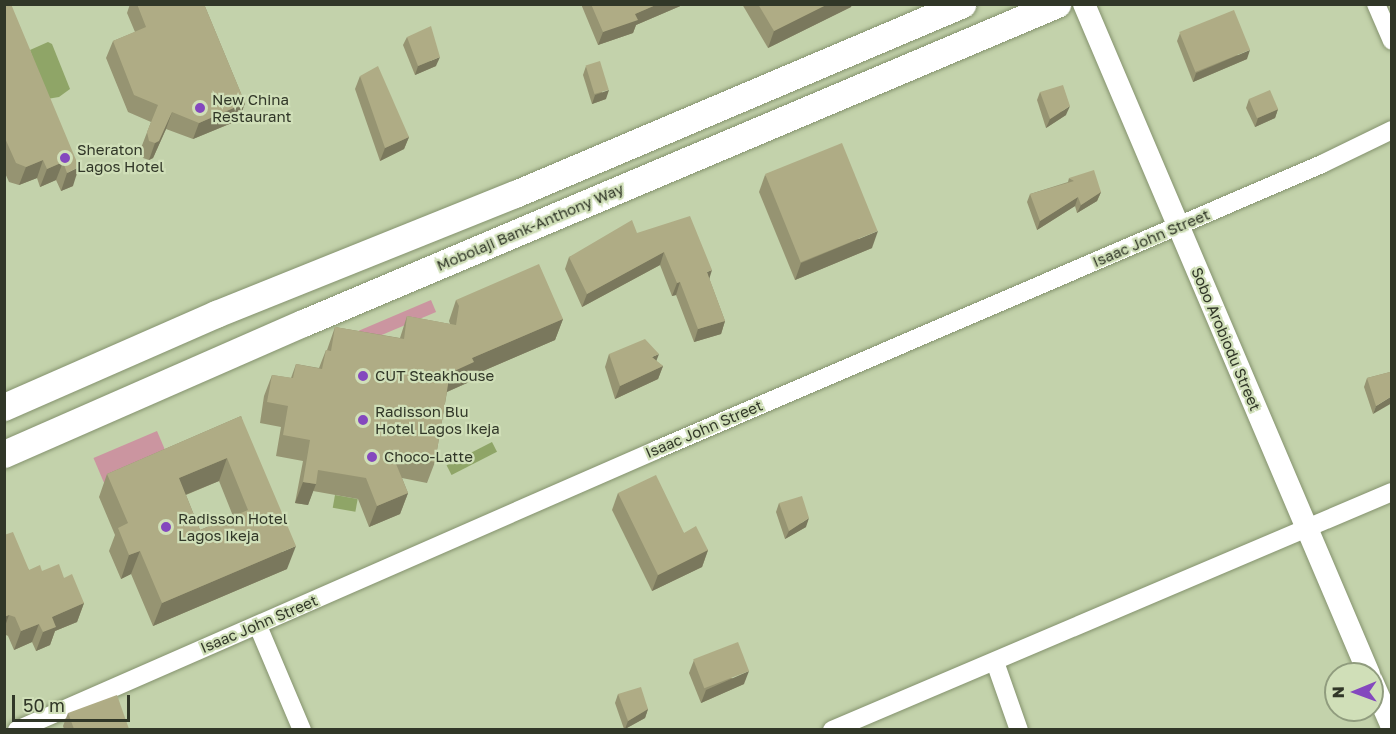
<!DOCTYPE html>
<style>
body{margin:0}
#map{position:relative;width:1396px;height:734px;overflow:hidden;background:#c3d2ab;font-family:"Golos Text",sans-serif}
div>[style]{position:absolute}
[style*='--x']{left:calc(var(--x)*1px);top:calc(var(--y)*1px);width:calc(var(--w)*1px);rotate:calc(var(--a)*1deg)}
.green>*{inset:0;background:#cb95a0;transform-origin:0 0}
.water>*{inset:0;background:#8fa567;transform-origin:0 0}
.roads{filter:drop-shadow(0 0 2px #84926d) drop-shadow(0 0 2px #84926d)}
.minor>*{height:18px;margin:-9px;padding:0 9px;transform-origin:9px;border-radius:9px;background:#fff}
.tertiary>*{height:22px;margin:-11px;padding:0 11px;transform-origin:11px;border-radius:11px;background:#fff}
.primary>*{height:27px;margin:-13.5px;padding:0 13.5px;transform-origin:13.5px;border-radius:13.5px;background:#fff}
.wall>*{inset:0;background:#969472}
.shaded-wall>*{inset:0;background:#7a785d}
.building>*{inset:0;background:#afac85;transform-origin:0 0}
.dots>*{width:16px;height:16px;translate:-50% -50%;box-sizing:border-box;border:3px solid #d0dfb8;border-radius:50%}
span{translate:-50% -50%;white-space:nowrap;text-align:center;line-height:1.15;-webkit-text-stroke:4.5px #d0dfb8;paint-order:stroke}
.poi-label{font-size:15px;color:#313728}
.left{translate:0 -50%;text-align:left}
.street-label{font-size:15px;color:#313728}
.frame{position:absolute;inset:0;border:6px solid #313728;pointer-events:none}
.north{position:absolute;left:1324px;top:662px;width:60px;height:60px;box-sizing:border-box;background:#d0dfb8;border:2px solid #909c7e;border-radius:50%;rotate:269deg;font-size:16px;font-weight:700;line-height:24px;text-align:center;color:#313728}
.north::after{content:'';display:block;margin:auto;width:21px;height:27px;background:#8448be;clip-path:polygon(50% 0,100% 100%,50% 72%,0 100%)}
.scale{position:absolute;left:12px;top:695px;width:118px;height:27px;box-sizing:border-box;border:3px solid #313728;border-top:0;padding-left:8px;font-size:18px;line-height:21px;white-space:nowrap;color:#313728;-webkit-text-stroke:4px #d0dfb8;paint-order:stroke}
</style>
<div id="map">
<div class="green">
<div style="left:431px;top:300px;width:13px;height:97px;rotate:67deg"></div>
<div style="left:157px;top:431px;width:38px;height:69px;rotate:67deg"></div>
</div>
<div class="water">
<div style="clip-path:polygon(48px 42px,52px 44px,70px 89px,59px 97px,47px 99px,30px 50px)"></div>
<div style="left:492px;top:442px;width:11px;height:51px;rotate:63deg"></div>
<div style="left:335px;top:495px;width:23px;height:13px;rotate:10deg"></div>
</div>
<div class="roads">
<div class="minor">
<div style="--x:1376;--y:4;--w:40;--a:66.6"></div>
<div style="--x:258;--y:626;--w:113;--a:67.1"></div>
<div style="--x:995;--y:662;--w:72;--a:70.6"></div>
<div style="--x:17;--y:730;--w:698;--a:-23.66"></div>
<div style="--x:656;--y:450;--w:725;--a:-23.24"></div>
<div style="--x:1322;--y:164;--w:78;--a:-25.9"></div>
<div style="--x:832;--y:730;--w:608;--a:-23.03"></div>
</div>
<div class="tertiary">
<div style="--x:1084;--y:4;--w:728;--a:66.96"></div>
<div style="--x:1372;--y:681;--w:50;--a:66.5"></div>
</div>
<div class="primary">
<div style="--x:4;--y:407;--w:232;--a:-23.7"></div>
<div style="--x:216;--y:314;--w:322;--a:-21.9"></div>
<div style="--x:515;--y:194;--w:486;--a:-23"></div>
<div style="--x:4;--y:454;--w:326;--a:-23.7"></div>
<div style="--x:303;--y:323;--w:819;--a:-22.93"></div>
</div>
</div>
<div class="wall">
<div style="clip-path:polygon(4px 4px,73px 186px,61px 191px,56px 180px,40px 187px,37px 178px,19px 185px,9px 182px,4px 171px)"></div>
<div style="clip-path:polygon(130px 4px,204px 4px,245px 103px,239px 120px,193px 139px,166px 129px,153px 158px,149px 160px,143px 158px,141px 148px,151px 122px,128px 112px,106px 58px,113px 41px,135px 32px,127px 13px)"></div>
<div style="clip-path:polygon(581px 4px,685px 4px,636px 25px,633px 33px,598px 45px)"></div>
<div style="clip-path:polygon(742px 4px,852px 4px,851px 7px,768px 48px)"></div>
<div style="clip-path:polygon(1180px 33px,1247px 59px,1193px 82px,1177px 41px)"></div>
<div style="clip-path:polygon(407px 37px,436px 66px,415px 75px,403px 45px)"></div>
<div style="clip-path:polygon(586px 66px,606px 99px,592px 104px,583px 75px)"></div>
<div style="clip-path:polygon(360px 76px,409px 137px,404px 149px,380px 161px,355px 89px)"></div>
<div style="clip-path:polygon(1040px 92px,1066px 115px,1046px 128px,1037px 100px)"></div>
<div style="clip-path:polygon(1249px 99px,1278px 109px,1275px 118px,1255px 127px,1246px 108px)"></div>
<div style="clip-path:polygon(765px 175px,872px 248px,795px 280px,759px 192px)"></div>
<div style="clip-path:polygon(1069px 178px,1101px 192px,1097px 201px,1077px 213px,1075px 206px,1037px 230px,1027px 202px,1030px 194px,1068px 182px)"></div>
<div style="clip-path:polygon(637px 233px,709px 278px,725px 321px,721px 334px,694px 342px,676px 295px,672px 296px,660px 265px,582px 307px,565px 269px,569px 257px)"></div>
<div style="clip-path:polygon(456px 300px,563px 319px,555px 340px,469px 377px,467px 383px,447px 392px,435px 462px,427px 483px,402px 478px,408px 493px,400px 514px,369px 527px,358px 499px,313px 491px,308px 505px,295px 503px,303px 461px,276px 456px,281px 427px,260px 423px,264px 396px,272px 375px,291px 378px,296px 364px,319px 368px,326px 350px,327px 350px,335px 327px,400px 338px,407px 316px,450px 324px,449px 321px)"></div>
<div style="clip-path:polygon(609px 354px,656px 361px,663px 366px,658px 379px,615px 399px,605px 367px)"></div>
<div style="clip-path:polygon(1390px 372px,1373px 414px,1364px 387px,1367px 378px)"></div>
<div style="clip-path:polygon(evenodd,241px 416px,287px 569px,153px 626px,131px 574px,121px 579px,109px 551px,115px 535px,99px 497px,107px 474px,241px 416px,219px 481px,233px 516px,200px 530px,186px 495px,219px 481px)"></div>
<div style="clip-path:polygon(618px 493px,684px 533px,708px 550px,702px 567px,652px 591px,612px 510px)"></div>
<div style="clip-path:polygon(779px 503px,806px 527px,785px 539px,776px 512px)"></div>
<div style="clip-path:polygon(4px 535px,29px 570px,42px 571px,64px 578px,84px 603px,77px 622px,55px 631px,50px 645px,36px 651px,32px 642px,14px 650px,8px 636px,4px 634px)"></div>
<div style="clip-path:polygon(694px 660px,744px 684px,701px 703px,689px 673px)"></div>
<div style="clip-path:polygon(618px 694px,648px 709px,645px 718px,625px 729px,624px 729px,615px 703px)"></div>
<div style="clip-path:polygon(68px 713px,129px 729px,64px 729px,63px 726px)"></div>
</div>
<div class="shaded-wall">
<div style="clip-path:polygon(658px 4px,685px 4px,636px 25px,633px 33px,598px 45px,603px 32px,635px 14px)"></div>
<div style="clip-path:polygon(828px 4px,852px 4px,851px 7px,768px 48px,774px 31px)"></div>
<div style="clip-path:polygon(1250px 50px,1247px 59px,1193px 82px,1196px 73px)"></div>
<div style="clip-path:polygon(440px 57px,436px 66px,415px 75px,418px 66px)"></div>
<div style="clip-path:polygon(609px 90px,606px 99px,592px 104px,595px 95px)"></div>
<div style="clip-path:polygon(245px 103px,239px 120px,193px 139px,199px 123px)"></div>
<div style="clip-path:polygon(1070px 106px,1066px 115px,1046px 128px,1050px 119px)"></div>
<div style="clip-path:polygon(1278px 109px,1275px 118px,1255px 127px,1258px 118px)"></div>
<div style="clip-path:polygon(172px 112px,166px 129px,153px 158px,149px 160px,155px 143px)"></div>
<div style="clip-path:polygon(409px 137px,404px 149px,380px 161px,385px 148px)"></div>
<div style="clip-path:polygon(43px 160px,37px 178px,19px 185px,26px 167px)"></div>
<div style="clip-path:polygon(63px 162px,56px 180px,40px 187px,47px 169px)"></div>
<div style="clip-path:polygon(79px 167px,73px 186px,61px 191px,67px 173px)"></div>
<div style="clip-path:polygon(1101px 192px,1097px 201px,1077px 213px,1081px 205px)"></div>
<div style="clip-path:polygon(1078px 197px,1075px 206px,1037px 230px,1040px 221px)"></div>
<div style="clip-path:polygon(878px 231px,872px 248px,795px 280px,801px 263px)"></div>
<div style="clip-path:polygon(664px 252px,660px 265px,582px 307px,587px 294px)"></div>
<div style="clip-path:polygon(712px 270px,708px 283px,707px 272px)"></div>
<div style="clip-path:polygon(680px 282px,676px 295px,672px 296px,677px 283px)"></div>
<div style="clip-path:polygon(563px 319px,555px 340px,469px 377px,467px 383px,442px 394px,450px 373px,472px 358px)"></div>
<div style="clip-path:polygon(725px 321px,721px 334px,694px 342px,698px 329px)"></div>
<div style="clip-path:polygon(659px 354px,654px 367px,652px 357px)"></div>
<div style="clip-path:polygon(663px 366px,658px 379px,615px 399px,620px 386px)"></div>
<div style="clip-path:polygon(1392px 396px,1392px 403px,1373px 414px,1376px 406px)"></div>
<div style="clip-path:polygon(227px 458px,219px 481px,170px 501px,179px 478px)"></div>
<div style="clip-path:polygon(303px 482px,316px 484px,308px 505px,295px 503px)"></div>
<div style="clip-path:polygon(408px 493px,400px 514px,369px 527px,377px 506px)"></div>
<div style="clip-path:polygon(809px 518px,806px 527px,785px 539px,789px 531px)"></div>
<div style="clip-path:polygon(296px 546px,287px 569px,153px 626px,162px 603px)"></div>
<div style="clip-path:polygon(708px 550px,702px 567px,652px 591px,658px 575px)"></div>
<div style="clip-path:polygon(140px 551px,131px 574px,121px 579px,129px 555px)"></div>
<div style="clip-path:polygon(84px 603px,77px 622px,55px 631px,50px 645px,36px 651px,43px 632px,52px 617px)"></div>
<div style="clip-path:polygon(9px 615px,4px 629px,4px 617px)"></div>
<div style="clip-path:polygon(39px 624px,32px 642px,14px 650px,21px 631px)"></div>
<div style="clip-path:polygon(749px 671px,744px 684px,701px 703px,706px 690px)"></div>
<div style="clip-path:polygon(648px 709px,645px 718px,625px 729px,628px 721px)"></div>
</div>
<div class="building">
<div style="clip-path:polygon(4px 4px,11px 4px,79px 167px,67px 173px,63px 162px,47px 169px,43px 160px,26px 167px,16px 163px,4px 136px)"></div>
<div style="clip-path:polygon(137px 4px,204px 4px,245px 103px,199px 123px,172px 112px,159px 141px,155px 143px,149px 141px,147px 132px,158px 105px,134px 95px,113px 41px,146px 27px)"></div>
<div style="clip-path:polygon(591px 4px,658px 4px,635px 14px,638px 20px,603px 32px)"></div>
<div style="clip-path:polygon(758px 4px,828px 4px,774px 31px)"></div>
<div style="left:1234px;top:10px;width:43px;height:59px;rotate:68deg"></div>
<div style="clip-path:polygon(431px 26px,440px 57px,418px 66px,407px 37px)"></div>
<div style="left:600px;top:61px;width:30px;height:15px;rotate:73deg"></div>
<div style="clip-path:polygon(378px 66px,409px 137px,385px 148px,360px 76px)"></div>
<div style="clip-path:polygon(1063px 85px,1070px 106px,1050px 119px,1040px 92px)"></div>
<div style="left:1270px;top:90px;width:21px;height:23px;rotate:67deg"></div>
<div style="left:842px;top:143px;width:95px;height:83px;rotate:68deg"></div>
<div style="clip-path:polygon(1094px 170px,1101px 192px,1081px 205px,1078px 197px,1040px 221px,1030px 194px,1074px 181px,1069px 178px)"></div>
<div style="clip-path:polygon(690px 216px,712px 270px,707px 272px,725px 321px,698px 329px,680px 282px,677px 283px,664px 252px,587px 294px,569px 257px,632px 220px,637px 233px)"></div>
<div style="clip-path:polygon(539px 264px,563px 319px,472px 358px,474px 362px,450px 373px,435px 462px,392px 454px,408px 493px,377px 506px,366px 478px,318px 470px,316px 484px,303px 482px,310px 440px,283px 435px,288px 406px,267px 402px,272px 375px,293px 378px,296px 364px,322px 369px,326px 350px,331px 351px,335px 327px,404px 339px,407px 316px,456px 325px,459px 306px,456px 300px)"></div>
<div style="clip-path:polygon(645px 339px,659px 354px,652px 357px,663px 366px,620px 386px,609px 354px)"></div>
<div style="clip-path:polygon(1390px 372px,1392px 378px,1392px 396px,1376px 406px,1367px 378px)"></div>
<div style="clip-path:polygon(evenodd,241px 416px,296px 546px,162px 603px,140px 551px,129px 555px,118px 528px,128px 523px,107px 474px,241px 416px,227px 458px,248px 510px,200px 530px,179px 478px,227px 458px)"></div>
<div style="clip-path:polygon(656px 475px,684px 533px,696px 526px,708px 550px,658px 575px,618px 493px)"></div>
<div style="clip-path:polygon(802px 496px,809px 518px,789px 531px,779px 503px)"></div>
<div style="clip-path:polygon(13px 532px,29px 570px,40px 565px,42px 571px,59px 564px,64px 578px,72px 574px,84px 603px,52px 617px,56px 627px,43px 632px,39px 624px,21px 631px,15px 617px,9px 615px,4px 617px,4px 535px)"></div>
<div style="left:738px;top:642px;width:31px;height:48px;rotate:69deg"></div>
<div style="clip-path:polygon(641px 687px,648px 709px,628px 721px,618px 694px)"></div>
<div style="clip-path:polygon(117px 695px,129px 729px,74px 729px,68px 713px)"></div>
</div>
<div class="dots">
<div style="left:200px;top:108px;background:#8448be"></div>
<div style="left:65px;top:158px;background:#8448be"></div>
<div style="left:363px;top:376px;background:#8448be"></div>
<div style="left:363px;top:420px;background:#8448be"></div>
<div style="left:372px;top:457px;background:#8448be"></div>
<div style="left:166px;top:527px;background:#8448be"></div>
</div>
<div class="poi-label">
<span class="left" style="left:212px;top:108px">New China<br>Restaurant</span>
<span class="left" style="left:77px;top:158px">Sheraton<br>Lagos Hotel</span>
<span class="left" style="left:375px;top:376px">CUT Steakhouse</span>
<span class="left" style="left:375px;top:420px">Radisson Blu<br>Hotel Lagos Ikeja</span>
<span class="left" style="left:384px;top:457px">Choco-Latte</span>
<span class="left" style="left:178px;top:527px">Radisson Hotel<br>Lagos Ikeja</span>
</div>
<div class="street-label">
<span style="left:530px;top:227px;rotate:-23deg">Mobolaji Bank-Anthony Way</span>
<span style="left:1151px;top:238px;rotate:-23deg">Isaac John Street</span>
<span style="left:1226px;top:339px;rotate:67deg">Sobo Arobiodu Street</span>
<span style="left:704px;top:429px;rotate:-23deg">Isaac John Street</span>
<span style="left:259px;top:624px;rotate:-23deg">Isaac John Street</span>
</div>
<div class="frame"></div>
<div class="north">N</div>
<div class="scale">50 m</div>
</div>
